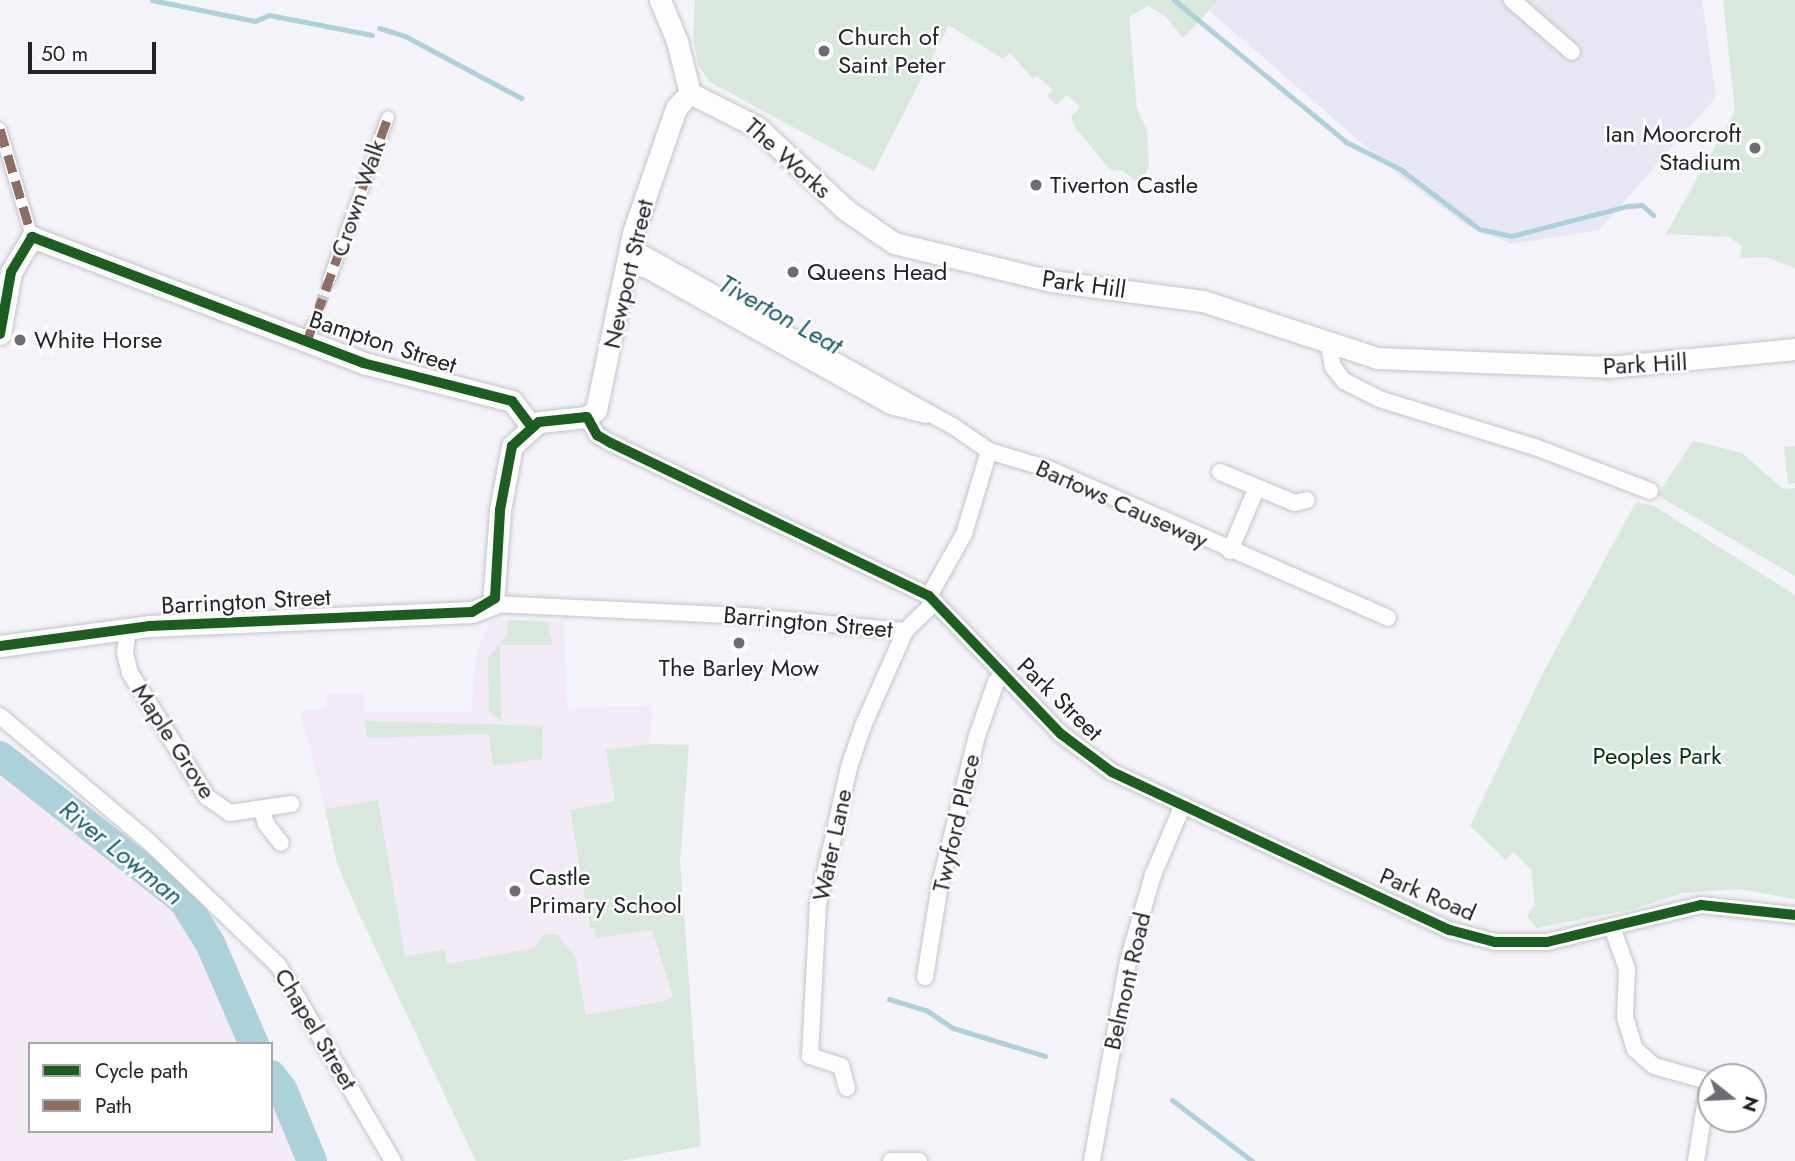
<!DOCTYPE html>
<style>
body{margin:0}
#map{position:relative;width:1795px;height:1161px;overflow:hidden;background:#f3f3f9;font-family:Jost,sans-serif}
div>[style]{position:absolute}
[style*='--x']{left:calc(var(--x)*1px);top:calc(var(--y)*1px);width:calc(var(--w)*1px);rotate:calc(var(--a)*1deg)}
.commercial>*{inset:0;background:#f4eaf6}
.built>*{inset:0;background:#e6e7f3}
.education>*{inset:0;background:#f2eaf7}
.green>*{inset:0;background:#d9e8dc}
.stream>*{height:5px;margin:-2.5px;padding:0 2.5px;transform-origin:2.5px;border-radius:2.5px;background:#add1da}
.river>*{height:30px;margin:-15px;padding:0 15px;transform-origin:15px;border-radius:15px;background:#add1da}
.pedestrian-tunnel>*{height:12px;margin-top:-6px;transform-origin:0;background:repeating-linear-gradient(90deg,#c9cacf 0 12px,transparent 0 18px)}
.roads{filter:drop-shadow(0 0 2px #c4c4c9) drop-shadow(0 0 2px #c4c4c9)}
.pedestrian>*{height:12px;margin:-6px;padding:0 6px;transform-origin:6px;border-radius:6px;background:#fdfdfe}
.minor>*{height:16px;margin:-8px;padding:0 8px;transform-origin:8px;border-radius:8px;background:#fdfdfe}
.tertiary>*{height:21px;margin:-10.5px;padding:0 10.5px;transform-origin:10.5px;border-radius:10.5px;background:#fdfdfe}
.quiet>*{height:9px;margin-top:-4.5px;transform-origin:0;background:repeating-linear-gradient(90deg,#8d6e63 0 18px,transparent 0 27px)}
.cycleway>*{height:10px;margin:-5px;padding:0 5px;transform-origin:5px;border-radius:5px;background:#1b5e20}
.dots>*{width:19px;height:19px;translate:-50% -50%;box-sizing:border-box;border:4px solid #fff;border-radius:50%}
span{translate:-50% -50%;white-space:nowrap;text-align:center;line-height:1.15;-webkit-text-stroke:5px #fff;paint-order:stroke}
.poi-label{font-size:24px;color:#232428}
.left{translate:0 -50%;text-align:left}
.right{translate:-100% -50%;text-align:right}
.street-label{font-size:24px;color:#232428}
.park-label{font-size:24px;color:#02340b}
.water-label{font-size:26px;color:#1c606c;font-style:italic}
.legend{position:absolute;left:28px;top:1042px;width:245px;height:91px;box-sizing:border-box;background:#fff;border:2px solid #a7a7a9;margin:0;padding:9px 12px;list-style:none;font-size:21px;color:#232428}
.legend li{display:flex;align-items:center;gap:14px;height:35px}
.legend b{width:35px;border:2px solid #a7a7a9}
.north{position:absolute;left:1697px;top:1063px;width:70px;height:70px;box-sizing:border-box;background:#fff;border:2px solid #a7a7a9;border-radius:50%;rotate:108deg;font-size:19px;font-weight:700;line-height:28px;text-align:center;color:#232428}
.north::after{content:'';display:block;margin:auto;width:24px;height:32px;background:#6c6c71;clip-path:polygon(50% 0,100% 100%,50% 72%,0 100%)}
.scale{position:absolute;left:28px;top:42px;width:128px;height:32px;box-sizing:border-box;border:4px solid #232428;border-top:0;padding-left:9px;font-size:21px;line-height:24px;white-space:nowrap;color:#232428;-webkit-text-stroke:5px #fff;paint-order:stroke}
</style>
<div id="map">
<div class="commercial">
<div style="clip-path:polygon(0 741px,210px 927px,258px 1044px,30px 1044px,30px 1131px,271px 1131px,271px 1074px,308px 1161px,0 1161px)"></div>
</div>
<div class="built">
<div style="clip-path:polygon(1219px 0,1702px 0,1716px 97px,1599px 230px,1511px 244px,1464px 224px,1396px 173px,1210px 11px)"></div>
</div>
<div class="education">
<div style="clip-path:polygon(490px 620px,564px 622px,567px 709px,652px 705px,650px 744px,689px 745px,680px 861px,701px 1146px,620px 1161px,476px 1161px,344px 880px,300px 712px,327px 708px,325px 694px,363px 693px,365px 712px,471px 713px,476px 655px)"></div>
</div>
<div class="green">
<div style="clip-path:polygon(695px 0,1219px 0,1183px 38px,1165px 16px,1148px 6px,1129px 17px,1137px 109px,1147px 131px,1149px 167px,1140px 184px,1123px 171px,1110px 170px,1075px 127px,1071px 116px,1080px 107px,1067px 95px,1056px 105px,1047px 96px,1053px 90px,1037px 76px,1033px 79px,1010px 53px,1003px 59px,949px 25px,874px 171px,710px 82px,698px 65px,693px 35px)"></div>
<div style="clip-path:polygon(1723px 0,1795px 0,1795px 268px,1766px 257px,1740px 258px,1742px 246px,1729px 237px,1666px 234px,1735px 111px)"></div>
<div style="clip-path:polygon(1693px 441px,1742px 453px,1783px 489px,1795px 488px,1795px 576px,1657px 495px)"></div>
<div style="clip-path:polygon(1795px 446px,1795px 483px,1788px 484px,1784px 447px)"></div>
<div style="clip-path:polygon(1636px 502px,1654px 506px,1795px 595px,1795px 899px,1740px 889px,1683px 893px,1633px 909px,1536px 928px,1527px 916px,1535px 904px,1531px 869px,1513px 852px,1506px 860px,1470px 826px,1543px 673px)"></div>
<div style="clip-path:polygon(508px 620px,547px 621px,553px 645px,500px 645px,501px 721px,489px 711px,488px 658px,507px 635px)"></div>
<div style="clip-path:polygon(365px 721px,543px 726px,542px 759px,493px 766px,489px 734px,367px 738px)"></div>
<div style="clip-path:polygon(650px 744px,689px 745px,680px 861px,701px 1146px,620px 1161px,476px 1161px,354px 903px,337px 863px,325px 809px,378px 800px,405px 956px,445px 950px,447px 964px,534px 948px,544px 934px,557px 935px,575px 956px,586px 1015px,665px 1001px,673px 997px,652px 930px,596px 938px,594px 928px,590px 928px,570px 810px,615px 801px,606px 750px)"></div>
</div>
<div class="stream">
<div style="--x:152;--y:0;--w:105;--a:11.5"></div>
<div style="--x:255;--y:21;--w:15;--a:-23"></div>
<div style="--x:269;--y:15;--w:105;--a:11"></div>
<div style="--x:1174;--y:0;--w:223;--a:39.5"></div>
<div style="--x:1346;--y:142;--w:60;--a:26.6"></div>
<div style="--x:1400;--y:169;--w:99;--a:37.2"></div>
<div style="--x:1479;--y:229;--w:33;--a:12"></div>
<div style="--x:1511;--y:236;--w:121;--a:-14.4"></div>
<div style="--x:1628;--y:206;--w:14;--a:-4"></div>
<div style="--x:1642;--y:205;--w:15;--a:42"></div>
<div style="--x:379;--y:28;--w:27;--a:17"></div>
<div style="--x:405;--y:36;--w:132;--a:28.1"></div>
<div style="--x:889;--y:999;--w:39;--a:17"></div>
<div style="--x:926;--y:1010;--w:32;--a:34"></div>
<div style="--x:953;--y:1028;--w:96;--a:16.9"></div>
<div style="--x:1172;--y:1100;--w:101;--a:37.3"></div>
</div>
<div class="river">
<div style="--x:0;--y:756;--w:233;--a:38.2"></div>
<div style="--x:183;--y:900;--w:51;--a:57.9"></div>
<div style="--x:210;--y:943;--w:110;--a:66.5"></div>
<div style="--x:271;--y:1075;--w:18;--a:52"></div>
<div style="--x:282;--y:1089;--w:78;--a:67.4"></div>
</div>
<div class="pedestrian-tunnel">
<div style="--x:314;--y:324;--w:46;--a:-71.2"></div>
</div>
<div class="roads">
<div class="pedestrian">
<div style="--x:0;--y:129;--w:113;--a:73.5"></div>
<div style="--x:329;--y:280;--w:173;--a:-70.1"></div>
<div style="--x:307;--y:341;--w:18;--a:-68"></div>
</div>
<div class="minor">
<div style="--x:1512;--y:0;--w:79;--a:40.9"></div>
<div style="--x:631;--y:247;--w:368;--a:29.1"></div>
<div style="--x:953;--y:426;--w:44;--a:34.8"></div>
<div style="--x:989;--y:451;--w:63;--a:16.7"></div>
<div style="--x:1049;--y:469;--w:370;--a:23.7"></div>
<div style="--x:627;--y:264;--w:21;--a:17"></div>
<div style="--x:647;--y:270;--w:278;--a:29.2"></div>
<div style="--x:890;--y:406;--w:37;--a:14"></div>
<div style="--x:1329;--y:345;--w:22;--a:80"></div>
<div style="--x:1333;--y:367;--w:18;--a:52"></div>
<div style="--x:1344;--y:381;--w:39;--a:27"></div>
<div style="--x:1379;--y:399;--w:163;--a:17.1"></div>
<div style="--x:1535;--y:447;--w:123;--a:20.9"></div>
<div style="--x:587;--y:417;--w:21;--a:61"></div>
<div style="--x:597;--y:435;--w:16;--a:30"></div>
<div style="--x:611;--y:443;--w:353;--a:25.7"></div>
<div style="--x:929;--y:596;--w:191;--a:46.3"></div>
<div style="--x:1061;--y:734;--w:64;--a:36.7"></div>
<div style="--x:1112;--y:772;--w:373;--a:25.1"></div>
<div style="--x:1450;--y:930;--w:47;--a:14.9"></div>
<div style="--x:1495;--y:942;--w:52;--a:0"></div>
<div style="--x:1547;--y:942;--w:158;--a:-13.5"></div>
<div style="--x:1701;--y:905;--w:95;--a:6.1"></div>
<div style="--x:1220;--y:472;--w:81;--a:22.5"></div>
<div style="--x:1295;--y:503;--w:12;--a:-14"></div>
<div style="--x:1230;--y:551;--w:69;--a:-67.1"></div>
<div style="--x:929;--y:596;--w:71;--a:-60.6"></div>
<div style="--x:964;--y:534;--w:87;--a:-73.2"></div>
<div style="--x:493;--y:604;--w:252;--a:2.7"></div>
<div style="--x:745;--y:616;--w:161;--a:5.4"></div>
<div style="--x:128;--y:628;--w:25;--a:97"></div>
<div style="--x:125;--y:653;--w:21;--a:76"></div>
<div style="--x:130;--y:673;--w:146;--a:58.2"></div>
<div style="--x:207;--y:797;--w:28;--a:35"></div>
<div style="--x:230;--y:813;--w:62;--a:-8.4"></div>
<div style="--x:0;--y:716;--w:191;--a:40.1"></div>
<div style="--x:146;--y:839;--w:182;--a:43.7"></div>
<div style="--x:278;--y:965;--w:227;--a:59.6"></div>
<div style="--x:262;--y:810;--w:15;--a:74"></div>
<div style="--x:266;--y:824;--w:24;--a:52"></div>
<div style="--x:1612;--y:927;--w:45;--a:70.3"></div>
<div style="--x:1627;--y:969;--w:48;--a:92.4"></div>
<div style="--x:1625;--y:1017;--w:34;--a:73"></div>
<div style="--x:1635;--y:1049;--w:25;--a:42"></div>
<div style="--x:1654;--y:1066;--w:52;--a:15.6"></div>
<div style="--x:1704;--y:1080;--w:7;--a:56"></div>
<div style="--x:1708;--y:1086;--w:76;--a:99.1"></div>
<div style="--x:925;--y:977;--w:94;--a:-80.8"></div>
<div style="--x:940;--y:884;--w:153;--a:-76"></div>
<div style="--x:977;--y:736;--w:57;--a:-70.6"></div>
<div style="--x:996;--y:682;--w:10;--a:-37"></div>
<div style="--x:847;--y:1088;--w:23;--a:-105"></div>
<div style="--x:841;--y:1066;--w:33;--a:-162"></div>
<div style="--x:810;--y:1056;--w:151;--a:-87"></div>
<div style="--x:818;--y:905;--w:141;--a:-77.3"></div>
<div style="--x:849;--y:767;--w:43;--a:-71.1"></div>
<div style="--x:863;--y:726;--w:104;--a:-66.1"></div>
<div style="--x:905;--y:631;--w:42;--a:-44"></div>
<div style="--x:891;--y:1161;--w:28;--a:0"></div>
<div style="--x:1092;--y:1161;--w:203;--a:-79.8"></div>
<div style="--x:1128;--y:961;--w:90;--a:-73.8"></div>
<div style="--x:1153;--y:875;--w:74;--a:-66.9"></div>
</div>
<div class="tertiary">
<div style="--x:660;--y:0;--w:44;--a:67.5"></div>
<div style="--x:677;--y:41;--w:54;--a:76"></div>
<div style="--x:690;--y:93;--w:75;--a:26.9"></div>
<div style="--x:757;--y:127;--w:122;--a:43"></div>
<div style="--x:846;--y:210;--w:58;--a:34.5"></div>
<div style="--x:894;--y:243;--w:162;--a:13.6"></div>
<div style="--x:1051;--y:281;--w:153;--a:7.5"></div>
<div style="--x:1203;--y:301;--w:183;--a:18.1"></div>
<div style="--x:1377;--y:358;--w:231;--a:2.2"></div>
<div style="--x:1608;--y:367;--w:188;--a:-5.5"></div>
<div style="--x:0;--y:334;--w:63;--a:-79.9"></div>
<div style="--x:11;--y:272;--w:41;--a:-59"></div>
<div style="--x:32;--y:237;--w:354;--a:20.8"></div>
<div style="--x:363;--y:363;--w:154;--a:14.3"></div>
<div style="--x:512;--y:401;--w:31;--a:53"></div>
<div style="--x:0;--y:646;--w:150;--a:-7.6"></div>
<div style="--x:149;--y:626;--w:323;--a:-2.5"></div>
<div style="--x:472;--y:612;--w:22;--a:-21"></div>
<div style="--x:493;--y:604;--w:94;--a:-85.7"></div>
<div style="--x:500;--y:510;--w:65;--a:-79.4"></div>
<div style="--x:512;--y:446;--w:36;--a:-42"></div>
<div style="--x:539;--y:422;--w:48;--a:-5.9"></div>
<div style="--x:587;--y:417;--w:11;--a:-38"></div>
<div style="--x:596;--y:410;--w:181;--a:-78.2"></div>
<div style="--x:633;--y:233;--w:132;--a:-71"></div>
<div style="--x:676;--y:108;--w:21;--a:-47"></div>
</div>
</div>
<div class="quiet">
<div style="--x:0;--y:129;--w:113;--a:73.5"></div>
<div style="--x:307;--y:341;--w:238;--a:-70.1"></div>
</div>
<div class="cycleway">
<div style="--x:0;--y:334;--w:63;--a:-79.9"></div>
<div style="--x:11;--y:272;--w:41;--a:-59"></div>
<div style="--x:32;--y:237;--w:354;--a:20.8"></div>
<div style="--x:363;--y:363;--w:154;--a:14.3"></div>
<div style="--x:512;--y:401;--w:31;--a:53"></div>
<div style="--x:0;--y:646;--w:150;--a:-7.6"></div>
<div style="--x:149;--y:626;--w:323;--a:-2.5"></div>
<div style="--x:472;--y:612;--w:27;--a:-31"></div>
<div style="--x:495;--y:598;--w:88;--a:-86.7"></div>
<div style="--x:500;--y:510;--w:65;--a:-79.4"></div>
<div style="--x:512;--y:446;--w:36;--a:-42"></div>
<div style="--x:539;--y:422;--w:48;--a:-5.9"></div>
<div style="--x:587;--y:417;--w:21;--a:61"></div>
<div style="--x:597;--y:435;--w:16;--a:30"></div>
<div style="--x:611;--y:443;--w:353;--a:25.7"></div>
<div style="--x:929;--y:596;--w:191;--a:46.3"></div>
<div style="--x:1061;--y:734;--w:64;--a:36.7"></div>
<div style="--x:1112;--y:772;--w:373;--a:25.1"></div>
<div style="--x:1450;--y:930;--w:47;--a:14.9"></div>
<div style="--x:1495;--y:942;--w:52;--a:0"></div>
<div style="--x:1547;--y:942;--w:158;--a:-13.5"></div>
<div style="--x:1701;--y:905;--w:95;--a:6.1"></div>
</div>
<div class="dots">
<div style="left:824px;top:51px;background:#6c6c71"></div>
<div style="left:1755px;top:148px;background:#6c6c71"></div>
<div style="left:1036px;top:185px;background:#6c6c71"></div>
<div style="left:793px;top:272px;background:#6c6c71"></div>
<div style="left:20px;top:340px;background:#6c6c71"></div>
<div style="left:739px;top:643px;background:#6c6c71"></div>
<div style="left:515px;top:891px;background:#6c6c71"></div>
</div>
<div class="poi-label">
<span class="left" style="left:838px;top:51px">Church of<br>Saint Peter</span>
<span class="right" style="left:1741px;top:148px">Ian Moorcroft<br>Stadium</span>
<span class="left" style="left:1050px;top:185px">Tiverton Castle</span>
<span class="left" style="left:807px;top:272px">Queens Head</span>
<span class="left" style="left:34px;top:340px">White Horse</span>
<span style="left:739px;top:668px">The Barley Mow</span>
<span class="left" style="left:529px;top:891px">Castle<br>Primary School</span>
</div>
<div class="street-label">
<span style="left:788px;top:158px;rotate:42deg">The Works</span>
<span style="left:358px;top:198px;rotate:-71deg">Crown Walk</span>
<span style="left:628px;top:274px;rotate:-77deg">Newport Street</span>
<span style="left:1084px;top:284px;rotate:8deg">Park Hill</span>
<span style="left:383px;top:342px;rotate:18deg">Bampton Street</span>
<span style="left:1645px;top:364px;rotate:-3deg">Park Hill</span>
<span style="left:1122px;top:504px;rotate:24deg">Bartows Causeway</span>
<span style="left:246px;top:601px;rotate:-3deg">Barrington Street</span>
<span style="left:808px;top:622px;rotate:5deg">Barrington Street</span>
<span style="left:1060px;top:699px;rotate:44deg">Park Street</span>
<span style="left:174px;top:741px;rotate:57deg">Maple Grove</span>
<span style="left:956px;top:823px;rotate:-77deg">Twyford Place</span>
<span style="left:832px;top:845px;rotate:-78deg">Water Lane</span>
<span style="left:1428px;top:894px;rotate:23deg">Park Road</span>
<span style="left:1127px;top:981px;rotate:-77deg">Belmont Road</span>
<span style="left:316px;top:1029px;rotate:59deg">Chapel Street</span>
</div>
<div class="park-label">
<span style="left:1657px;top:756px">Peoples Park</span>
</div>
<div class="water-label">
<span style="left:780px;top:315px;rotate:29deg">Tiverton Leat</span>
<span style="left:121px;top:853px;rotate:39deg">River Lowman</span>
</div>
<ul class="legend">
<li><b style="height:9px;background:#1b5e20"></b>Cycle path</li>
<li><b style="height:9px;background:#8d6e63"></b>Path</li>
</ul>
<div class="north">N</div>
<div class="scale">50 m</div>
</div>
